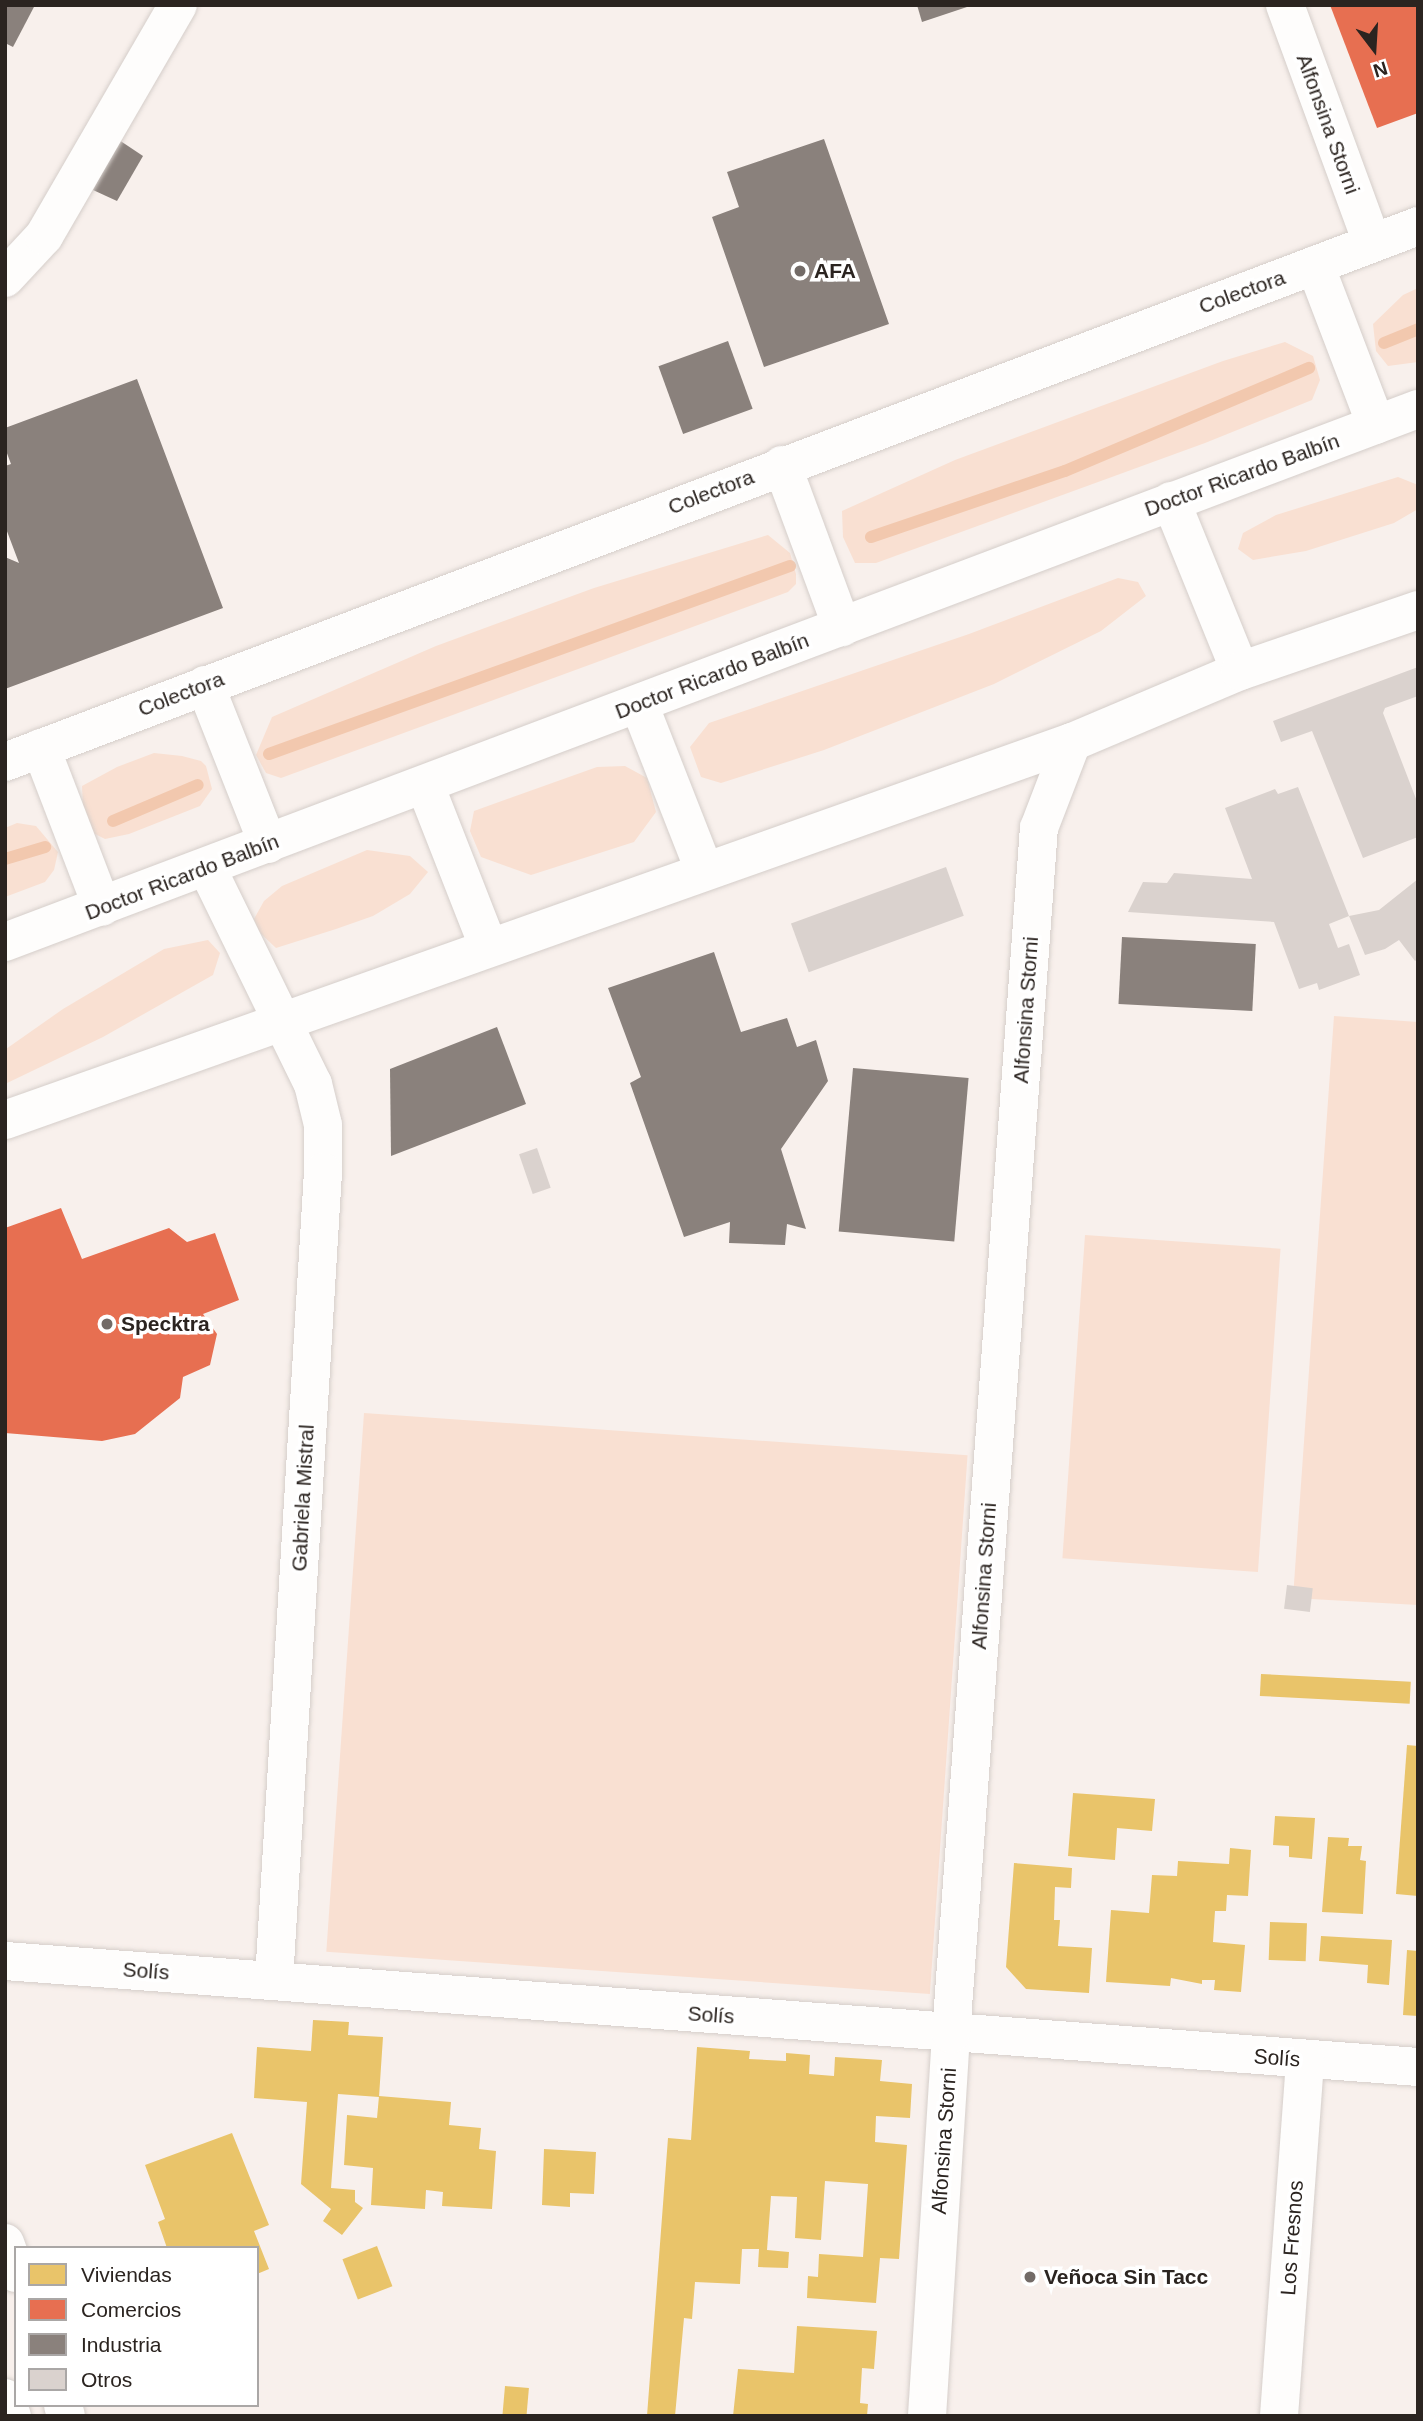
<!DOCTYPE html>
<meta charset="utf-8">
<style>
body{margin:0}
#map{position:relative;width:1423px;height:2421px;overflow:hidden;background:#f8f0ec;font-family:Arial,sans-serif}
div>[style]{position:absolute}
[style*='--x']{left:calc(var(--x)*1px);top:calc(var(--y)*1px);width:calc(var(--w)*1px);rotate:calc(var(--a)*1deg)}
.green>*{inset:0;background:#f9e0d2;transform-origin:0 0}
.homes>*{inset:0;background:#e9c46a;transform-origin:0 0}
.shops>*{inset:0;background:#e76f51}
.industry>*{inset:0;background:#8a817c;transform-origin:0 0}
.stream>*{height:12px;margin:-6px;padding:0 6px;transform-origin:6px;border-radius:6px;background:#f2c8ae}
.building>*{inset:0;background:#dad2ce;transform-origin:0 0}
.roads{filter:drop-shadow(0 0 2px #d5ceca) drop-shadow(0 0 2px #d5ceca)}
.minor>*{height:38px;margin:-19px;padding:0 19px;transform-origin:19px;border-radius:19px;background:#fefdfc}
.major>*{height:38px;margin:-19px;padding:0 19px;transform-origin:19px;border-radius:19px;background:#fefdfc}
.dots>*{width:19px;height:19px;translate:-50% -50%;box-sizing:border-box;border:4px solid #fff;border-radius:50%}
span{translate:-50% -50%;white-space:nowrap;text-align:center;line-height:1.15;-webkit-text-stroke:7px #fff;paint-order:stroke}
.street-label{font-size:21px;color:#2b2420}
.poi-label{font-size:21px;color:#2b2420;font-weight:700}
.left{translate:0 -50%;text-align:left}
.frame{position:absolute;inset:0;border:7px solid #2b2420;pointer-events:none}
.legend{position:absolute;left:14px;top:2246px;width:245px;height:161px;box-sizing:border-box;background:#fff;border:2px solid #aaa7a6;margin:0;padding:9px 12px;list-style:none;font-size:21px;color:#2b2420}
.legend li{display:flex;align-items:center;gap:14px;height:35px}
.legend b{width:35px;border:2px solid #aaa7a6}
.north{position:absolute;left:1339px;top:14px;width:70px;height:70px;-webkit-text-stroke:5px #fff;paint-order:stroke;rotate:163deg;font-size:19px;font-weight:700;line-height:28px;text-align:center;color:#2b2420}
.north::after{content:'';display:block;margin:auto;width:24px;height:32px;background:#2b2420;clip-path:polygon(50% 0,100% 100%,50% 72%,0 100%)}
</style>
<div id="map">
<div class="green">
<div style="clip-path:polygon(1418px 288px,1418px 362px,1388px 366px,1376px 351px,1373px 324px,1403px 295px)"></div>
<div style="clip-path:polygon(1285px 342px,1313px 356px,1320px 380px,1312px 400px,1205px 443px,876px 563px,855px 563px,843px 537px,842px 511px,955px 460px,1223px 361px)"></div>
<div style="clip-path:polygon(1398px 477px,1418px 485px,1418px 509px,1394px 523px,1306px 551px,1253px 560px,1238px 549px,1243px 533px,1276px 515px)"></div>
<div style="clip-path:polygon(768px 535px,790px 553px,796px 574px,796px 584px,788px 592px,281px 778px,266px 773px,256px 755px,272px 717px,436px 646px,594px 588px)"></div>
<div style="clip-path:polygon(1118px 578px,1138px 582px,1146px 596px,1101px 631px,994px 684px,824px 750px,721px 783px,701px 777px,690px 747px,709px 723px,969px 634px)"></div>
<div style="clip-path:polygon(154px 753px,182px 756px,201px 761px,206px 766px,212px 789px,200px 806px,129px 834px,105px 839px,91px 832px,83px 806px,82px 786px,117px 767px)"></div>
<div style="clip-path:polygon(625px 766px,647px 778px,656px 812px,634px 842px,531px 875px,481px 857px,470px 831px,474px 811px,597px 767px)"></div>
<div style="clip-path:polygon(17px 823px,36px 826px,58px 852px,54px 870px,45px 882px,5px 897px,5px 828px)"></div>
<div style="clip-path:polygon(367px 850px,410px 856px,428px 872px,410px 894px,373px 916px,336px 929px,276px 948px,259px 932px,254px 919px,264px 901px,282px 886px)"></div>
<div style="clip-path:polygon(208px 940px,220px 953px,213px 975px,103px 1037px,5px 1084px,6px 1049px,63px 1009px,164px 949px)"></div>
<div style="clip-path:polygon(1334px 1016px,1418px 1022px,1418px 1605px,1293px 1598px)"></div>
<div style="left:1085px;top:1235px;width:196px;height:324px;rotate:4deg"></div>
<div style="left:364px;top:1413px;width:605px;height:540px;rotate:4deg"></div>
</div>
<div class="homes">
<div style="left:1261px;top:1674px;width:150px;height:22px;rotate:3deg"></div>
<div style="clip-path:polygon(1407px 1745px,1418px 1746px,1418px 1896px,1396px 1894px)"></div>
<div style="clip-path:polygon(1073px 1793px,1155px 1799px,1152px 1831px,1117px 1828px,1115px 1860px,1068px 1856px)"></div>
<div style="clip-path:polygon(1275px 1816px,1315px 1818px,1312px 1859px,1289px 1857px,1289px 1846px,1273px 1845px)"></div>
<div style="clip-path:polygon(1328px 1837px,1349px 1838px,1348px 1846px,1362px 1846px,1360px 1860px,1366px 1861px,1363px 1914px,1322px 1912px)"></div>
<div style="clip-path:polygon(1230px 1848px,1251px 1850px,1248px 1896px,1227px 1895px,1226px 1911px,1215px 1911px,1213px 1942px,1245px 1945px,1241px 1992px,1214px 1990px,1215px 1980px,1202px 1980px,1202px 1984px,1171px 1978px,1170px 1986px,1106px 1982px,1111px 1910px,1149px 1913px,1152px 1875px,1177px 1876px,1178px 1861px,1229px 1864px)"></div>
<div style="clip-path:polygon(1014px 1863px,1072px 1868px,1071px 1888px,1055px 1887px,1054px 1920px,1060px 1920px,1058px 1946px,1092px 1948px,1089px 1993px,1026px 1989px,1006px 1967px)"></div>
<div style="left:1270px;top:1922px;width:37px;height:38px;rotate:2deg"></div>
<div style="clip-path:polygon(1321px 1936px,1392px 1940px,1389px 1985px,1367px 1983px,1368px 1965px,1319px 1961px)"></div>
<div style="clip-path:polygon(1407px 1950px,1418px 1951px,1418px 2016px,1403px 2015px)"></div>
<div style="clip-path:polygon(313px 2020px,349px 2022px,348px 2035px,383px 2037px,379px 2097px,338px 2094px,331px 2188px,355px 2190px,355px 2202px,363px 2208px,342px 2235px,323px 2221px,331px 2209px,301px 2184px,307px 2102px,254px 2098px,257px 2047px,311px 2051px)"></div>
<div style="clip-path:polygon(697px 2047px,750px 2051px,749px 2059px,786px 2061px,786px 2053px,810px 2055px,809px 2074px,834px 2076px,835px 2057px,882px 2060px,880px 2081px,912px 2084px,910px 2118px,876px 2116px,875px 2142px,907px 2145px,899px 2259px,880px 2258px,876px 2303px,807px 2298px,808px 2276px,818px 2277px,819px 2254px,863px 2257px,868px 2184px,825px 2181px,821px 2240px,795px 2238px,797px 2197px,771px 2196px,767px 2250px,789px 2252px,788px 2268px,758px 2267px,759px 2249px,742px 2249px,740px 2284px,695px 2282px,692px 2319px,684px 2318px,675px 2416px,647px 2416px,668px 2138px,691px 2140px)"></div>
<div style="clip-path:polygon(379px 2096px,451px 2102px,449px 2125px,481px 2128px,479px 2149px,496px 2151px,492px 2209px,442px 2206px,443px 2192px,426px 2190px,425px 2209px,371px 2205px,373px 2168px,344px 2165px,347px 2115px,377px 2118px)"></div>
<div style="clip-path:polygon(232px 2133px,269px 2225px,254px 2231px,269px 2269px,257px 2274px,257px 2248px,167px 2248px,158px 2222px,165px 2219px,145px 2165px)"></div>
<div style="clip-path:polygon(544px 2149px,596px 2152px,594px 2194px,570px 2193px,570px 2207px,542px 2205px)"></div>
<div style="left:377px;top:2246px;width:43px;height:37px;rotate:69deg"></div>
<div style="clip-path:polygon(797px 2326px,877px 2331px,874px 2369px,862px 2368px,860px 2403px,868px 2404px,867px 2416px,733px 2416px,738px 2369px,794px 2373px)"></div>
<div style="left:505px;top:2386px;width:24px;height:30px;rotate:5deg"></div>
</div>
<div class="shops">
<div style="clip-path:polygon(1330px 5px,1418px 5px,1418px 113px,1377px 128px)"></div>
<div style="clip-path:polygon(61px 1208px,82px 1259px,169px 1228px,187px 1242px,215px 1233px,239px 1300px,203px 1314px,217px 1334px,210px 1365px,183px 1377px,180px 1398px,135px 1434px,102px 1441px,5px 1433px,5px 1228px)"></div>
</div>
<div class="industry">
<div style="clip-path:polygon(5px 5px,35px 5px,13px 47px,5px 43px)"></div>
<div style="clip-path:polygon(917px 5px,970px 5px,970px 6px,922px 22px)"></div>
<div style="clip-path:polygon(824px 139px,889px 324px,764px 367px,712px 217px,739px 207px,727px 172px)"></div>
<div style="clip-path:polygon(119px 140px,143px 156px,117px 201px,93px 190px)"></div>
<div style="left:728px;top:341px;width:72px;height:74px;rotate:70deg"></div>
<div style="clip-path:polygon(137px 379px,223px 608px,5px 689px,5px 557px,19px 563px,5px 526px,5px 466px,11px 464px,5px 448px,5px 428px)"></div>
<div style="left:1122px;top:937px;width:134px;height:67px;rotate:3deg"></div>
<div style="clip-path:polygon(714px 952px,741px 1032px,787px 1018px,797px 1047px,816px 1040px,828px 1081px,781px 1149px,806px 1229px,787px 1224px,785px 1245px,729px 1243px,730px 1222px,684px 1237px,630px 1083px,641px 1077px,608px 988px)"></div>
<div style="clip-path:polygon(497px 1027px,526px 1104px,391px 1156px,390px 1069px)"></div>
<div style="left:853px;top:1068px;width:116px;height:164px;rotate:5deg"></div>
</div>
<div class="stream">
<div style="--x:1384;--y:343;--w:37;--a:-22"></div>
<div style="--x:871;--y:537;--w:205;--a:-18.8"></div>
<div style="--x:1065;--y:471;--w:265;--a:-22.9"></div>
<div style="--x:269;--y:754;--w:554;--a:-19.84"></div>
<div style="--x:113;--y:821;--w:92;--a:-23"></div>
<div style="--x:5;--y:859;--w:42;--a:-16.7"></div>
</div>
<div class="building">
<div style="clip-path:polygon(1418px 667px,1418px 696px,1385px 708px,1383px 713px,1418px 804px,1418px 837px,1363px 858px,1312px 731px,1281px 742px,1273px 721px)"></div>
<div style="clip-path:polygon(1298px 787px,1349px 916px,1329px 924px,1338px 948px,1349px 944px,1360px 975px,1319px 990px,1317px 983px,1299px 989px,1274px 922px,1128px 912px,1143px 882px,1167px 883px,1174px 873px,1252px 879px,1225px 808px,1275px 789px,1278px 794px)"></div>
<div style="left:946px;top:867px;width:52px;height:165px;rotate:70deg"></div>
<div style="clip-path:polygon(1418px 879px,1418px 959px,1415px 961px,1399px 940px,1385px 949px,1365px 955px,1349px 916px,1379px 910px)"></div>
<div style="left:537px;top:1148px;width:42px;height:19px;rotate:71deg"></div>
<div style="left:1287px;top:1585px;width:26px;height:24px;rotate:7deg"></div>
</div>
<div class="roads">
<div class="minor">
<div style="--x:1285;--y:5;--w:253;--a:69.9"></div>
<div style="--x:1315;--y:265;--w:171;--a:69.1"></div>
<div style="--x:5;--y:278;--w:57;--a:-47.1"></div>
<div style="--x:44;--y:236;--w:267;--a:-59.9"></div>
<div style="--x:782;--y:465;--w:173;--a:69.7"></div>
<div style="--x:1171;--y:501;--w:183;--a:67.9"></div>
<div style="--x:205;--y:685;--w:171;--a:68.4"></div>
<div style="--x:639;--y:704;--w:178;--a:68.6"></div>
<div style="--x:41;--y:748;--w:170;--a:69"></div>
<div style="--x:5;--y:762;--w:1511;--a:-20.77"></div>
<div style="--x:425;--y:785;--w:175;--a:68.6"></div>
<div style="--x:207;--y:868;--w:241;--a:63.9"></div>
<div style="--x:313;--y:1084;--w:42;--a:76.3"></div>
<div style="--x:323;--y:1125;--w:47;--a:90"></div>
<div style="--x:323;--y:1172;--w:810;--a:93.47"></div>
<div style="--x:5;--y:1120;--w:1132;--a:-19.51"></div>
<div style="--x:1072;--y:742;--w:182;--a:-22.9"></div>
<div style="--x:1240;--y:671;--w:188;--a:-18.9"></div>
<div style="--x:5;--y:1961;--w:1417;--a:4.29"></div>
<div style="--x:927;--y:2416;--w:383;--a:-86.4"></div>
<div style="--x:951;--y:2034;--w:1209;--a:-85.83"></div>
<div style="--x:1039;--y:828;--w:92;--a:-69"></div>
<div style="--x:1279;--y:2416;--w:357;--a:-85.8"></div>
</div>
<div class="major">
<div style="--x:5;--y:942;--w:1510;--a:-20.67"></div>
<div style="--x:5;--y:2243;--w:32;--a:70"></div>
<div style="--x:5;--y:2398;--w:19;--a:69"></div>
<div style="--x:63;--y:2405;--w:11;--a:75"></div>
</div>
</div>
<div class="dots">
<div style="left:800px;top:271px;background:#736b67"></div>
<div style="left:107px;top:1324px;background:#736b67"></div>
<div style="left:1030px;top:2277px;background:#736b67"></div>
</div>
<div class="street-label">
<span style="left:1328px;top:124px;rotate:70deg">Alfonsina Storni</span>
<span style="left:1242px;top:292px;rotate:-20deg">Colectora</span>
<span style="left:1242px;top:475px;rotate:-20deg">Doctor Ricardo Balbín</span>
<span style="left:711px;top:492px;rotate:-21deg">Colectora</span>
<span style="left:712px;top:676px;rotate:-21deg">Doctor Ricardo Balbín</span>
<span style="left:181px;top:694px;rotate:-21deg">Colectora</span>
<span style="left:182px;top:877px;rotate:-21deg">Doctor Ricardo Balbín</span>
<span style="left:1026px;top:1010px;rotate:-86deg">Alfonsina Storni</span>
<span style="left:303px;top:1498px;rotate:-87deg">Gabriela Mistral</span>
<span style="left:984px;top:1576px;rotate:-86deg">Alfonsina Storni</span>
<span style="left:146px;top:1971px;rotate:4deg">Solís</span>
<span style="left:711px;top:2015px;rotate:4deg">Solís</span>
<span style="left:1277px;top:2058px;rotate:4deg">Solís</span>
<span style="left:944px;top:2141px;rotate:-86deg">Alfonsina Storni</span>
<span style="left:1292px;top:2238px;rotate:-86deg">Los Fresnos</span>
</div>
<div class="poi-label">
<span class="left" style="left:814px;top:271px">AFA</span>
<span class="left" style="left:121px;top:1324px">Specktra</span>
<span class="left" style="left:1044px;top:2277px">Veñoca Sin Tacc</span>
</div>
<div class="frame"></div>
<ul class="legend">
<li><b style="height:19px;background:#e9c46a"></b>Viviendas</li>
<li><b style="height:19px;background:#e76f51"></b>Comercios</li>
<li><b style="height:19px;background:#8a817c"></b>Industria</li>
<li><b style="height:19px;background:#dad2ce"></b>Otros</li>
</ul>
<div class="north">N</div>
</div>
